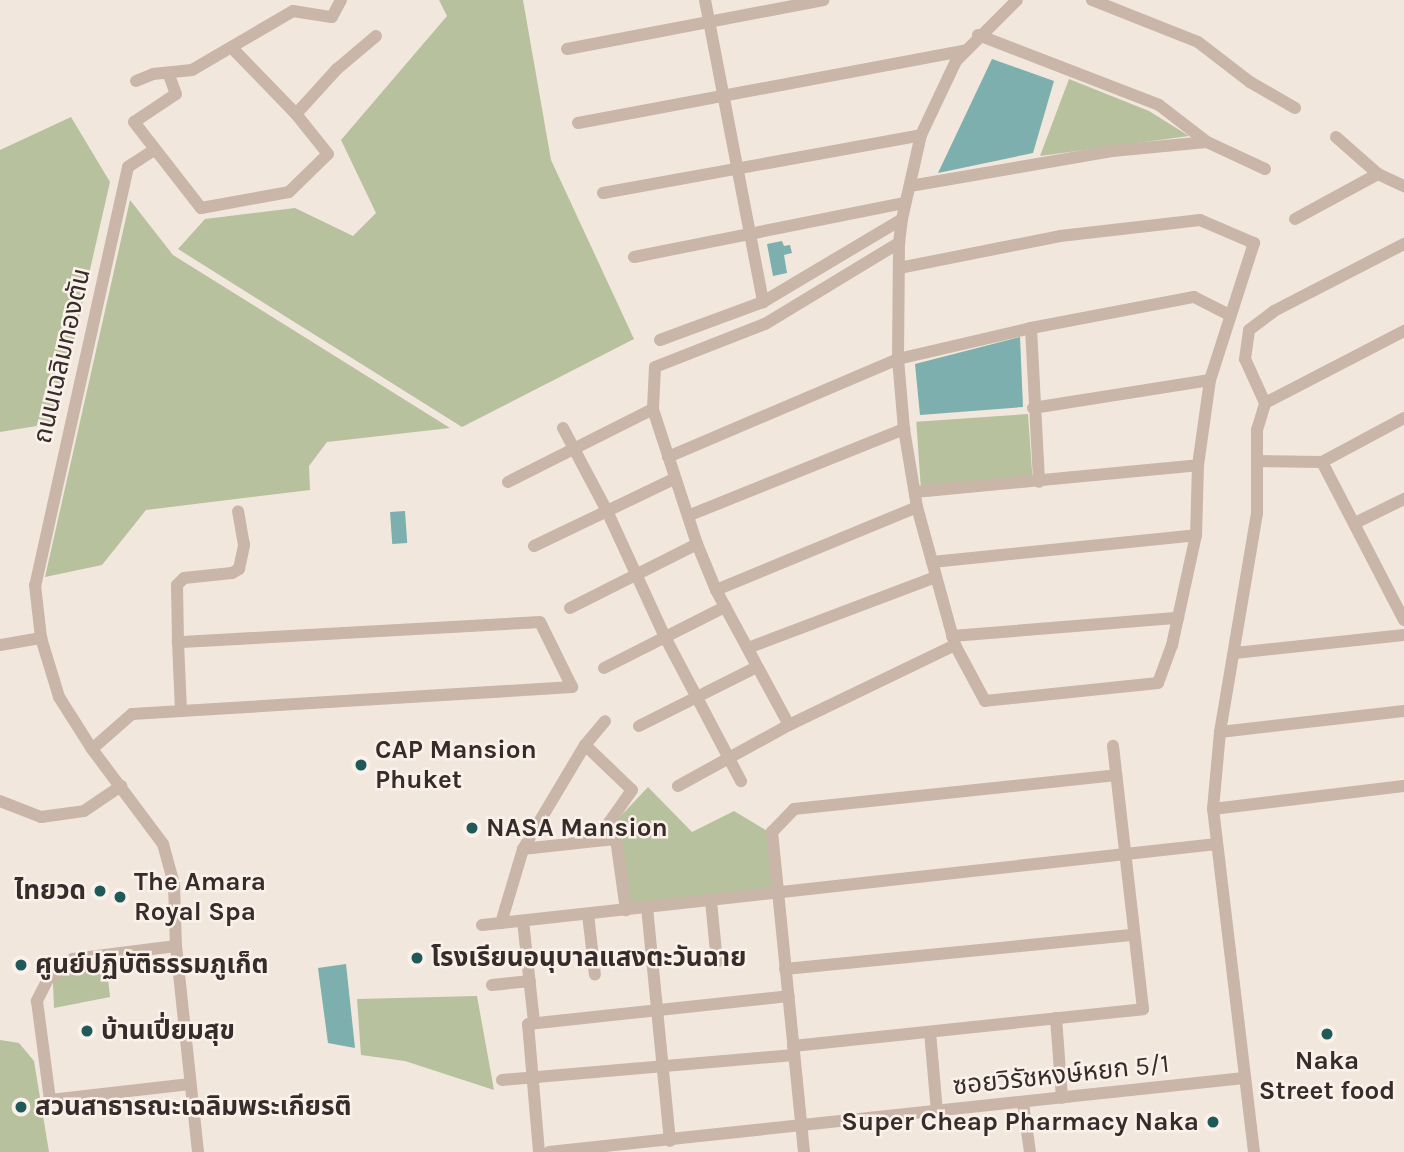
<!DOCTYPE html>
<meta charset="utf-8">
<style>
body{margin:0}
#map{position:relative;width:1404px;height:1152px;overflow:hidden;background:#f2e7dd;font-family:Karla,"Noto Sans Thai",sans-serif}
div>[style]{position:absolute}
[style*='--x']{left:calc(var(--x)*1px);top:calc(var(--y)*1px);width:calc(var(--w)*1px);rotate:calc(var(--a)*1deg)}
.green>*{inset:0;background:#b8c19d;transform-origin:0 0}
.water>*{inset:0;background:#7cafad;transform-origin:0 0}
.minor>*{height:12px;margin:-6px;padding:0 6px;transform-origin:6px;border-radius:6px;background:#cab5a9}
.dots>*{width:19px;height:19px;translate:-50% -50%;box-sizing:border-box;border:4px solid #faf1ea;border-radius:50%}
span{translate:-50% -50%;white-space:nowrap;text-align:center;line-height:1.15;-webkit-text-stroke:5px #faf1ea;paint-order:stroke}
.street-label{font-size:26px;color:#372c29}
.poi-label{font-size:26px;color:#372c29;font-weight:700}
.left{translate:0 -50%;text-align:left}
.right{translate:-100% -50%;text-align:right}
</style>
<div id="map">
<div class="green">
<div style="clip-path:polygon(439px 0,523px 0,551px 160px,634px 339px,462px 427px,178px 249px,205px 219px,295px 208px,353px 236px,376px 213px,341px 140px,447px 16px)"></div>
<div style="clip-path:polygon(1069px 79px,1149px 111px,1189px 136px,1040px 156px)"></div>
<div style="clip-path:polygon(71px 117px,110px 182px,55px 423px,0 432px,0 150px)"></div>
<div style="clip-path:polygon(130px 200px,173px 255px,450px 428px,327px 442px,309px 466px,310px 490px,146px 510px,102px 565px,45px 577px)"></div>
<div style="left:1028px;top:414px;width:64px;height:112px;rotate:86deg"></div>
<div style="clip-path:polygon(648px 787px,692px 832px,734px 811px,769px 832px,774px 892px,629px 906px,616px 821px)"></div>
<div style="clip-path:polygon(106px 960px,110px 997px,54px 1008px,53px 982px,74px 965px)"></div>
<div style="clip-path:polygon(477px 996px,494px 1090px,405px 1061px,361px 1055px,357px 999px)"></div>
<div style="clip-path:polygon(0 1040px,19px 1043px,34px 1061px,49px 1152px,0 1152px)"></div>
</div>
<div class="water">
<div style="clip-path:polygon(992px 59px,1054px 81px,1033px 153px,938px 173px)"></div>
<div style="clip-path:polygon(782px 241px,784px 246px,790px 245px,792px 253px,784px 255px,787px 273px,773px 276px,767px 244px)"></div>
<div style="clip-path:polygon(1020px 337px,1023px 407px,920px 415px,915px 364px)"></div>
<div style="left:405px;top:511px;width:32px;height:15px;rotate:86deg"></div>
<div style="clip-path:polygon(346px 964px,355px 1048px,328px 1043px,318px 968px)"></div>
</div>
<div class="minor">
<div style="--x:705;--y:0;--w:308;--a:79.1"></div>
<div style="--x:1092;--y:0;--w:114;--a:21.6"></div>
<div style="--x:1198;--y:42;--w:66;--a:37.6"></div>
<div style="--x:1250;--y:82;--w:52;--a:30"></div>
<div style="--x:978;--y:35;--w:194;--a:21.1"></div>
<div style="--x:1159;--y:105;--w:61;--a:37.6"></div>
<div style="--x:1207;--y:142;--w:64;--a:25"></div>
<div style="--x:567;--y:49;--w:261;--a:-10.8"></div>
<div style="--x:169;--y:75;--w:20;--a:70"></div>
<div style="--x:176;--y:94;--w:50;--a:146.3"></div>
<div style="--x:134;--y:122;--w:109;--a:52.1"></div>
<div style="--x:201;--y:208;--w:89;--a:-10.3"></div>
<div style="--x:289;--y:192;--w:54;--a:-44.3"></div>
<div style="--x:328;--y:154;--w:51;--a:-128.7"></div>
<div style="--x:296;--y:114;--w:93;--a:-134.1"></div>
<div style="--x:136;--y:81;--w:18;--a:-22"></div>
<div style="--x:153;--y:74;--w:39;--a:-6"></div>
<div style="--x:192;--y:70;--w:117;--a:-30.3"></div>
<div style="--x:293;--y:11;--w:39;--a:9"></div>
<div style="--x:332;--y:17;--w:19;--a:-62"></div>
<div style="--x:296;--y:114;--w:61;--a:-47.7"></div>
<div style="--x:337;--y:69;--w:51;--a:-40.2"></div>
<div style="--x:578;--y:123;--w:393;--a:-10.6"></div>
<div style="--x:1336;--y:137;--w:56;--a:41.4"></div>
<div style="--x:1378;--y:174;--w:29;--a:25"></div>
<div style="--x:154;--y:150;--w:31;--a:147"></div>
<div style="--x:128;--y:167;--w:428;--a:102.5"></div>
<div style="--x:35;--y:585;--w:53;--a:83.5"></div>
<div style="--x:41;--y:638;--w:62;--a:73"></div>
<div style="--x:59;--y:697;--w:62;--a:57.6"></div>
<div style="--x:92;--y:749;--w:119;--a:53.2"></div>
<div style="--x:163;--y:844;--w:41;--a:74.6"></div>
<div style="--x:174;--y:884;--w:62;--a:88.2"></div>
<div style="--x:176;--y:946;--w:207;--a:83.9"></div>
<div style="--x:910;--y:186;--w:205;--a:-9.8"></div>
<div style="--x:1112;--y:151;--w:95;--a:-5.4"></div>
<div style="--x:603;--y:193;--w:323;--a:-10.3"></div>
<div style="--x:1295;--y:219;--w:94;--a:-28.5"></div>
<div style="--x:634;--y:257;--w:276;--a:-11.3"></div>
<div style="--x:899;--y:268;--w:164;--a:-11.2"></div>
<div style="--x:1060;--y:236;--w:141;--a:-6.5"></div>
<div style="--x:1200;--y:220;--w:59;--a:23.1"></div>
<div style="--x:1254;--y:243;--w:144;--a:107.8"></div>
<div style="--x:1210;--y:380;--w:86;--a:98"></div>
<div style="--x:1198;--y:465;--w:70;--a:91.6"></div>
<div style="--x:1196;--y:535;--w:113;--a:102.3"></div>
<div style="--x:1172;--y:645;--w:40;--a:110.2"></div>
<div style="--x:1158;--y:683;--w:174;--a:174.1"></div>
<div style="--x:985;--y:701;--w:64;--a:-118.2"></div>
<div style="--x:955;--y:645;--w:143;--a:-105.4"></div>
<div style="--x:917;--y:507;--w:79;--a:-99.5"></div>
<div style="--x:904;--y:429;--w:70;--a:-94.9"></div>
<div style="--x:898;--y:359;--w:116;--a:-89.5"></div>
<div style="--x:899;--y:243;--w:24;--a:-83"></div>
<div style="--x:902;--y:219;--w:86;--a:-77.3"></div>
<div style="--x:921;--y:135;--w:82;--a:-64.7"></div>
<div style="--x:956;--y:61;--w:86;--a:-45"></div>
<div style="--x:1031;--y:328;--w:154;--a:87"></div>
<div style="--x:660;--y:340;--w:110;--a:-20.3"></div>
<div style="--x:763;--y:302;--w:162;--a:-30.8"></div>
<div style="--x:1265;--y:403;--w:157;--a:-27.4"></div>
<div style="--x:1033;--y:408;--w:179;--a:-9"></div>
<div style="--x:563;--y:428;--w:94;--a:62.1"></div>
<div style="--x:607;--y:511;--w:139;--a:65.3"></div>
<div style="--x:665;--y:637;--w:163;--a:62.2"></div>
<div style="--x:668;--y:457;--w:250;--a:-23.1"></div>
<div style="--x:898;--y:359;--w:137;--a:-13.1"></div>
<div style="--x:1031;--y:328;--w:166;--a:-10.8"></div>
<div style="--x:1194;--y:297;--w:39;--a:27"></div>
<div style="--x:1257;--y:461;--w:65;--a:0.9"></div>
<div style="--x:1322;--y:462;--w:93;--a:-28.2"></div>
<div style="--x:1322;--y:462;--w:178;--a:62.6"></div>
<div style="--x:508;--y:482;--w:162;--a:-26.7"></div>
<div style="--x:915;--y:492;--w:284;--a:-5.4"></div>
<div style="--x:690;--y:515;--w:231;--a:-21.9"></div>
<div style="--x:1355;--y:523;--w:55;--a:-26.1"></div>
<div style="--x:534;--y:546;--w:155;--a:-25.6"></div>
<div style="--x:932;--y:562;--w:265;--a:-5.8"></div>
<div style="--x:716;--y:590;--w:217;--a:-22.4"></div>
<div style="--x:570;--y:608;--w:142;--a:-26.7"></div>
<div style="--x:952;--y:636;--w:227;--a:-4.6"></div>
<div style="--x:178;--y:642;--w:57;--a:-91"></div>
<div style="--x:177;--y:585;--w:10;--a:-45"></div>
<div style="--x:184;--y:578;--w:48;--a:-5.9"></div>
<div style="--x:232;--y:573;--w:8;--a:-30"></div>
<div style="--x:239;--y:569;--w:25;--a:-78"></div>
<div style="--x:244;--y:545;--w:34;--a:-100"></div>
<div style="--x:0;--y:645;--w:42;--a:-9.7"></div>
<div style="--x:748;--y:648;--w:201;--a:-20.7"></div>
<div style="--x:1235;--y:653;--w:170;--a:-6.1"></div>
<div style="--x:604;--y:668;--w:136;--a:-26.8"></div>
<div style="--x:789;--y:725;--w:153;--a:-118.4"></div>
<div style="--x:716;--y:590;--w:50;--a:-112.4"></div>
<div style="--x:697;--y:544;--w:142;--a:-108.1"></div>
<div style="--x:653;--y:409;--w:42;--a:-87.3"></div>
<div style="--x:655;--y:367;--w:118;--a:-21.4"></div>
<div style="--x:765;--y:324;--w:157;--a:-31.2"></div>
<div style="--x:639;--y:726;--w:132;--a:-26.6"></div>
<div style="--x:1220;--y:732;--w:185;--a:-6.5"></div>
<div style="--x:585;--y:745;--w:65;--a:43.8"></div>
<div style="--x:632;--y:790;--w:62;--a:125.2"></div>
<div style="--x:596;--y:841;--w:20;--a:-6"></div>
<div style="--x:616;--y:839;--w:72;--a:82"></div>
<div style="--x:92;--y:749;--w:53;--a:-41.2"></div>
<div style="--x:132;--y:714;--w:441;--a:-3.5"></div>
<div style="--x:572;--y:687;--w:72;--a:-116.2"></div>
<div style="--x:540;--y:622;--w:363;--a:176.8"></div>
<div style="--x:178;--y:642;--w:69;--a:87.5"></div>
<div style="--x:678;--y:786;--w:127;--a:-28.8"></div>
<div style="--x:789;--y:725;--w:184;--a:-25.7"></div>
<div style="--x:0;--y:801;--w:44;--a:21.3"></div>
<div style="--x:41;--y:817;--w:43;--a:-7.9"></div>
<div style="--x:84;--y:811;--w:45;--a:-34"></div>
<div style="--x:1213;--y:809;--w:192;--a:-6.9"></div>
<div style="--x:523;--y:849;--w:73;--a:-6.3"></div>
<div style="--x:711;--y:901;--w:61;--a:84.4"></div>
<div style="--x:647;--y:907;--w:235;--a:84.4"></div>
<div style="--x:588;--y:914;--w:61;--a:83.5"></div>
<div style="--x:523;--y:921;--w:103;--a:83.8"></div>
<div style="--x:501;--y:923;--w:77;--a:-73.4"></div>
<div style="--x:523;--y:849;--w:121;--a:-59.2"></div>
<div style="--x:585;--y:745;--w:31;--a:-50"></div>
<div style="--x:482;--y:925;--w:739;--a:-6.29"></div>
<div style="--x:176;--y:946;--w:104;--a:172.8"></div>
<div style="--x:73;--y:959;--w:32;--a:141"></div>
<div style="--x:48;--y:979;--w:25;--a:117"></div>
<div style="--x:37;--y:1001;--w:100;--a:82.5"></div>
<div style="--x:50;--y:1100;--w:141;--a:-6.5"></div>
<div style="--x:785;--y:969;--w:350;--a:-5.6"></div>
<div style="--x:492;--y:985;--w:38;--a:-6"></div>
<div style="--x:1056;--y:1018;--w:80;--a:85.7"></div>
<div style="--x:930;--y:1032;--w:80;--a:85"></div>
<div style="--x:793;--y:1046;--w:352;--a:-6"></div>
<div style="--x:1143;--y:1009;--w:265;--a:-96.5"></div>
<div style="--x:502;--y:1080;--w:293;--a:-4.9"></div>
<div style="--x:1023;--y:1103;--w:49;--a:81.9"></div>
<div style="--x:539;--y:1152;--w:128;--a:-94.9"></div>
<div style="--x:528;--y:1024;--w:262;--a:-6.1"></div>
<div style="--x:549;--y:1152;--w:699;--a:-6.08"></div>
<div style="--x:804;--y:1152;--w:322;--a:-95.7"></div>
<div style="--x:772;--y:832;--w:32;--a:-46"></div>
<div style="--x:794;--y:809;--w:324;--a:-6"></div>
<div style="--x:1254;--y:1152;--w:345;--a:-96.8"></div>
<div style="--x:1213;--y:809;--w:77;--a:-84.8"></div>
<div style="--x:1220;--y:732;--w:221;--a:-80.4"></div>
<div style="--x:1257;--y:514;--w:84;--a:-90"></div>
<div style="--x:1257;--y:430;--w:28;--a:-73"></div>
<div style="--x:1265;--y:403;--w:48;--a:-114.4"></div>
<div style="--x:1245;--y:359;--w:29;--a:-82"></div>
<div style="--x:1249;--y:330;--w:31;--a:-37"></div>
<div style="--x:1274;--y:311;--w:146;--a:-27.3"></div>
</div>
<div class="dots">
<div style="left:361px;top:765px;background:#1f5958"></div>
<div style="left:472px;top:828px;background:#1f5958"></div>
<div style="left:100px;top:891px;background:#1f5958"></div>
<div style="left:120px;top:897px;background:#1f5958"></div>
<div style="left:417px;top:958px;background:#1f5958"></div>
<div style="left:21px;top:965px;background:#1f5958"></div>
<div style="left:87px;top:1031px;background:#1f5958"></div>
<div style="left:1327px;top:1034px;background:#1f5958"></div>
<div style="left:21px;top:1107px;background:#1f5958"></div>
<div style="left:1213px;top:1122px;background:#1f5958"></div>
</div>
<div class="street-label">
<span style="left:62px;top:356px;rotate:-77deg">ถนนเฉลิมทองตัน</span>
<span style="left:1061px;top:1075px;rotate:-6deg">ซอยวิรัชหงษ์หยก 5/1</span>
</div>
<div class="poi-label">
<span class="left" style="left:375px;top:765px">CAP Mansion<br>Phuket</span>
<span class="left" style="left:486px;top:828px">NASA Mansion</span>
<span class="left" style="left:134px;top:897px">The Amara<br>Royal Spa</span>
<span class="right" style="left:86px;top:891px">ไทยวด</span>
<span class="left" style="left:431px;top:958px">โรงเรียนอนุบาลแสงตะวันฉาย</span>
<span class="left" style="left:35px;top:965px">ศูนย์ปฏิบัติธรรมภูเก็ต</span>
<span class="left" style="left:101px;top:1031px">บ้านเปี่ยมสุข</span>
<span style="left:1327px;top:1076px">Naka<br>Street food</span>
<span class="left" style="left:35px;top:1107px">สวนสาธารณะเฉลิมพระเกียรติ</span>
<span class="right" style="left:1199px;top:1122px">Super Cheap Pharmacy Naka</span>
</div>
</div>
